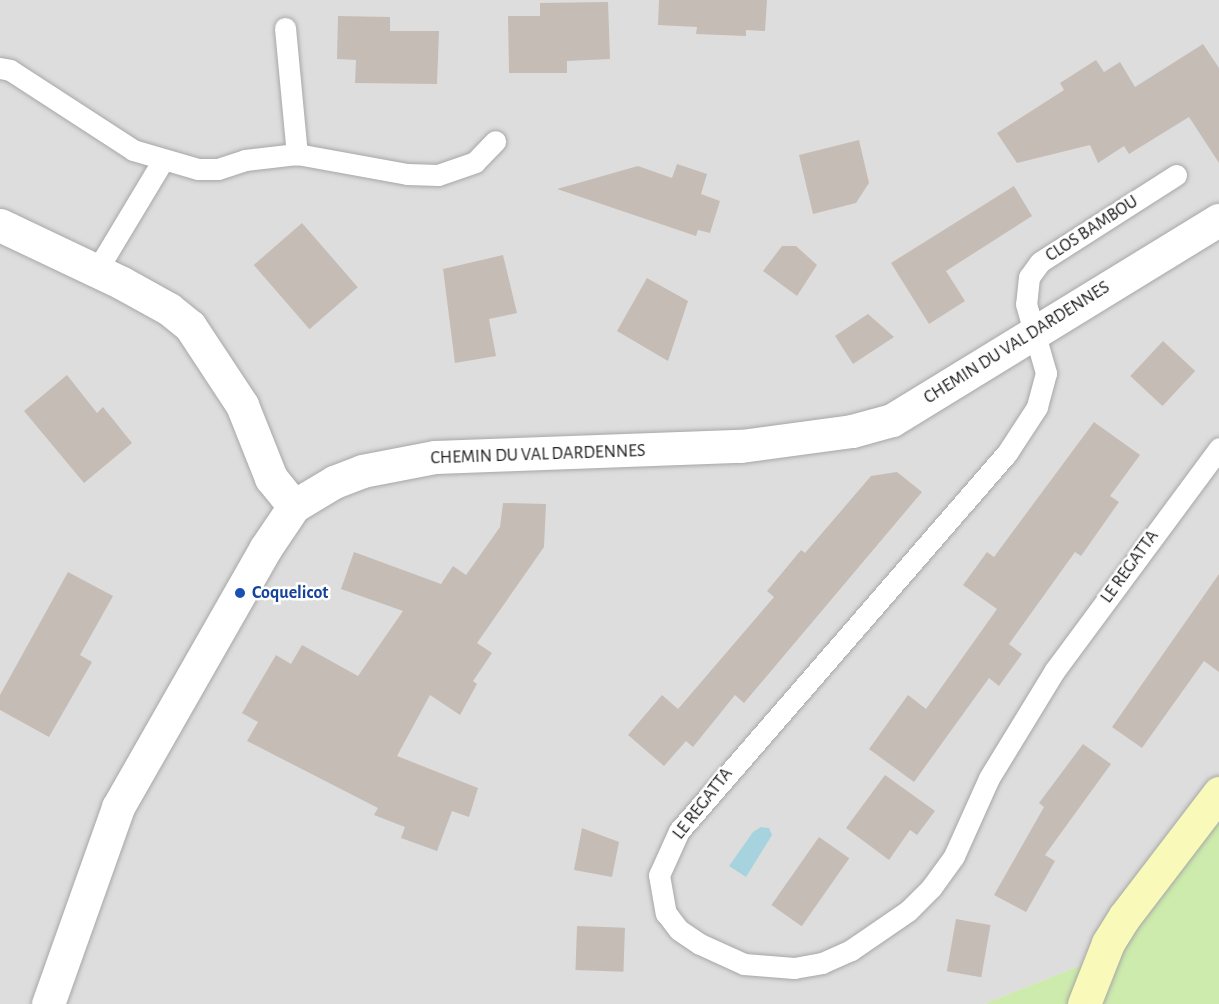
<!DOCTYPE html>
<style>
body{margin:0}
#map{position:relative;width:1219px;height:1004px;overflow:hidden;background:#f0ede6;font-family:"Alegreya Sans",sans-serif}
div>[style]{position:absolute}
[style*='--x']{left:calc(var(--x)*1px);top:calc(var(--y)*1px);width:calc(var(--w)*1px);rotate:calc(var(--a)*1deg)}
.residential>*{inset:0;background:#dedddd}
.grass>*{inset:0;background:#cdebac}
.water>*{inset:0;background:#a6d3de}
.building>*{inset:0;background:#c5bcb5;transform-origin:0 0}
.roads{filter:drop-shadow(0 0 2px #a7a7a7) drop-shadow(0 0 2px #a7a7a7)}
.lane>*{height:21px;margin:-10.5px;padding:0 10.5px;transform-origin:10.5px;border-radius:10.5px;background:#fff}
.street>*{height:33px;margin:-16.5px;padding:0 16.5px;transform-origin:16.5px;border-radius:16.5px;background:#fff}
.secondary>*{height:33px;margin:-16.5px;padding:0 16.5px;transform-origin:16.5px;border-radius:16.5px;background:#f9faba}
.dots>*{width:16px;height:16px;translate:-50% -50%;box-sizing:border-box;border:3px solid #fff;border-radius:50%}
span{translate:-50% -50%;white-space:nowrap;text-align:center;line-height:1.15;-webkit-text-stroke:5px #fff;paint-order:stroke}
.street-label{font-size:18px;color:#202020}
.transit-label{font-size:18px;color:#164399;font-weight:700}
.left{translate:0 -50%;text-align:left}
</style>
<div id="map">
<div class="residential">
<div style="clip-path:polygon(0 0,1219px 0,1219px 806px,1107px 955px,984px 1004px,0 1004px)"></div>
</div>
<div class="grass">
<div style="clip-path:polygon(1219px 806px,1219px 1004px,984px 1004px,1107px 955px)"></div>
</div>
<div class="water">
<div style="clip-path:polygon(761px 827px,769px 828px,772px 835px,746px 877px,729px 866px,753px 832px)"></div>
</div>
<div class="building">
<div style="clip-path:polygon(659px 0,767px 0,765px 31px,746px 30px,746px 36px,696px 34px,697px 27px,658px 25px)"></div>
<div style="clip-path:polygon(608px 2px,610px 59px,567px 61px,567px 73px,509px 73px,508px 16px,540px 16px,540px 3px)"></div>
<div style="clip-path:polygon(338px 16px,390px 17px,390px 31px,439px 31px,437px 84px,355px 83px,356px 60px,337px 59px)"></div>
<div style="clip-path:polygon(1203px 44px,1219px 68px,1219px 163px,1189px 117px,1129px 154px,1124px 146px,1098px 163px,1090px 145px,1017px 163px,997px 133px,1064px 90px,1060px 83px,1096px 60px,1104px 72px,1120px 62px,1135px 87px)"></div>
<div style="clip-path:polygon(859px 140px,869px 183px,856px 203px,813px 214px,799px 155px)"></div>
<div style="clip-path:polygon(677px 164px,707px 174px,701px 194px,720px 201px,710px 233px,698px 230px,696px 236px,557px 189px,638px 166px,672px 178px)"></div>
<div style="clip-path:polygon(1014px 186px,1032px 216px,946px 271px,965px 301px,929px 324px,891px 263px)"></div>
<div style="left:302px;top:223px;width:85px;height:64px;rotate:49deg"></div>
<div style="clip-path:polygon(782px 246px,796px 246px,817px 265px,797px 296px,763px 271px)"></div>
<div style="clip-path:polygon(503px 255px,517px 313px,489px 319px,496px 356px,455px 363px,443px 269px)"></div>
<div style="clip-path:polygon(647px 278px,688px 301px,668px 361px,617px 331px)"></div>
<div style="clip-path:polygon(868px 314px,894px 337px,853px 364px,835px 336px)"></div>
<div style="left:1163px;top:341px;width:44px;height:48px;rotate:43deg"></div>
<div style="clip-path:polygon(67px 375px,97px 413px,103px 407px,132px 443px,84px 483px,24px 411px)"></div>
<div style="clip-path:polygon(1094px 422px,1140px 455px,1110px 496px,1119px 502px,1081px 556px,1075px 552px,1009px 644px,1022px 654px,999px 686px,989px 678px,914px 782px,869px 749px,908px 695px,926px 709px,997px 609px,963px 585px,987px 552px,994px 557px)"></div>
<div style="clip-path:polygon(897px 472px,922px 492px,744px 703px,735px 695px,693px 747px,686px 741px,664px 766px,628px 735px,662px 695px,678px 709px,774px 597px,767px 591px,801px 550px,805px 553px,871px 476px)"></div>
<div style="clip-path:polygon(503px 503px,546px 504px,544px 547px,477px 643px,492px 653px,473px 681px,477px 684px,460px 715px,430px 695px,397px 756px,478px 788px,469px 817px,452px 811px,437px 851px,401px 838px,405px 827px,374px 815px,378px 808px,247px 741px,258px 722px,242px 713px,276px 655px,291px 664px,302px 645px,358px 676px,403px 611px,341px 589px,354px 552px,441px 584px,453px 566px,466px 575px,500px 527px)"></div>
<div style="clip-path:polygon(68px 572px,113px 596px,80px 655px,92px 662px,49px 737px,0 710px,0 695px)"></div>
<div style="clip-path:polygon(1219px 574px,1219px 672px,1204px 661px,1142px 748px,1112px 727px)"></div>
<div style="clip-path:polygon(1083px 744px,1111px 764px,1045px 855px,1055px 861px,1026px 912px,994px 895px,1044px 807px,1039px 803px)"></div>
<div style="clip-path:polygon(885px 775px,935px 811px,917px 835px,910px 830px,889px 860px,846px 828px)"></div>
<div style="clip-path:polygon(582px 828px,619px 842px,612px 877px,574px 870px)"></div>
<div style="left:819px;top:837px;width:37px;height:83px;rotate:35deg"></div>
<div style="left:956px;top:919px;width:35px;height:53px;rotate:10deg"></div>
<div style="left:577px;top:926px;width:48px;height:44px;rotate:2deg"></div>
</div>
<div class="roads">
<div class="lane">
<div style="--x:285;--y:28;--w:127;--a:84.6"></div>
<div style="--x:0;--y:68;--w:10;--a:11"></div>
<div style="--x:10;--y:70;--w:147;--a:33"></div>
<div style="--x:133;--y:150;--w:68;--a:16.3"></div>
<div style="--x:198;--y:169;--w:20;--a:0"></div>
<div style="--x:218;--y:169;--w:28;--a:-18"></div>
<div style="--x:245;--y:160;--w:52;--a:-6.6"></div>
<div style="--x:297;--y:154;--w:112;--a:10.3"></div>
<div style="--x:407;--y:174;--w:31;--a:2"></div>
<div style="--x:438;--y:175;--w:39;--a:-19"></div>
<div style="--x:475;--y:162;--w:29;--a:-46"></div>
<div style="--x:1176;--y:175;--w:161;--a:147.4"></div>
<div style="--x:1040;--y:262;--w:19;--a:126"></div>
<div style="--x:1029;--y:277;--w:27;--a:96"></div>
<div style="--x:1026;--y:304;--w:72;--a:73.8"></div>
<div style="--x:1046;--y:373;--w:35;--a:105"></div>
<div style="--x:1037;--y:407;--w:55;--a:123.1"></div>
<div style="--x:1007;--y:453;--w:500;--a:130.95"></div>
<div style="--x:679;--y:831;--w:48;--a:114.4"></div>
<div style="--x:659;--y:875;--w:39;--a:80"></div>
<div style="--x:666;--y:913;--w:21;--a:53"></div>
<div style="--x:679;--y:930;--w:25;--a:34"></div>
<div style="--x:700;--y:944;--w:48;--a:24.4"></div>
<div style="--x:744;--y:964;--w:50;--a:4.6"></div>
<div style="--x:794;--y:968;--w:28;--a:-10"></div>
<div style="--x:822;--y:963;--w:32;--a:-24"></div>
<div style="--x:851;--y:950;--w:69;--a:-34.4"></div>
<div style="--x:908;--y:911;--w:33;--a:-45"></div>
<div style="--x:931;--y:888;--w:39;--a:-54"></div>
<div style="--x:954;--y:856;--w:85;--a:-65.8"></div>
<div style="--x:989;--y:778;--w:127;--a:-58.6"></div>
<div style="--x:1055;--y:670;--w:276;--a:-53.5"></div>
<div style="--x:97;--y:270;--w:128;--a:-59"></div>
</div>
<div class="street">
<div style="--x:0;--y:225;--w:135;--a:25.4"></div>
<div style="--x:122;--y:283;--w:54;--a:29"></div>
<div style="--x:169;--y:309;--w:27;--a:39"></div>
<div style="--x:190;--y:326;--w:95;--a:56.6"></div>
<div style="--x:242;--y:405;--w:79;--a:68.3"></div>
<div style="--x:271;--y:478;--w:36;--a:51"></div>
<div style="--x:48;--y:1004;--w:209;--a:-70.4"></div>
<div style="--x:118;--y:807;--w:297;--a:-60.3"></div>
<div style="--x:265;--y:549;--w:52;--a:-56"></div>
<div style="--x:294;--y:506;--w:47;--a:-31"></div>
<div style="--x:334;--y:482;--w:30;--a:-21"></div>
<div style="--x:362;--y:471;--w:74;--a:-10.9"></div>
<div style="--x:435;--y:457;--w:306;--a:-2.1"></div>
<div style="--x:741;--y:446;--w:112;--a:-7.7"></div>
<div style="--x:852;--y:431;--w:41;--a:-15.4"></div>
<div style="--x:892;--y:420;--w:383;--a:-31.5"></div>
</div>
<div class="secondary">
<div style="--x:1084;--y:1004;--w:66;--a:-68.5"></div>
<div style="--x:1108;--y:943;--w:32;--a:-58"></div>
<div style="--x:1125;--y:916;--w:155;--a:-52.6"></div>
</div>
</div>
<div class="dots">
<div style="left:240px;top:593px;background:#1a4fb4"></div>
</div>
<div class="street-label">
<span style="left:1092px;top:229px;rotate:-33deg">CLOS BAMBOU</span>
<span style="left:1017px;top:343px;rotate:-32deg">CHEMIN DU VAL DARDENNES</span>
<span style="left:538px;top:455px;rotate:-2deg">CHEMIN DU VAL DARDENNES</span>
<span style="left:1130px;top:567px;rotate:-54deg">LE REGATTA</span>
<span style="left:703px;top:804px;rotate:-52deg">LE REGATTA</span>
</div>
<div class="transit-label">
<span class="left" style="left:252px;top:593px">Coquelicot</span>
</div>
</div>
